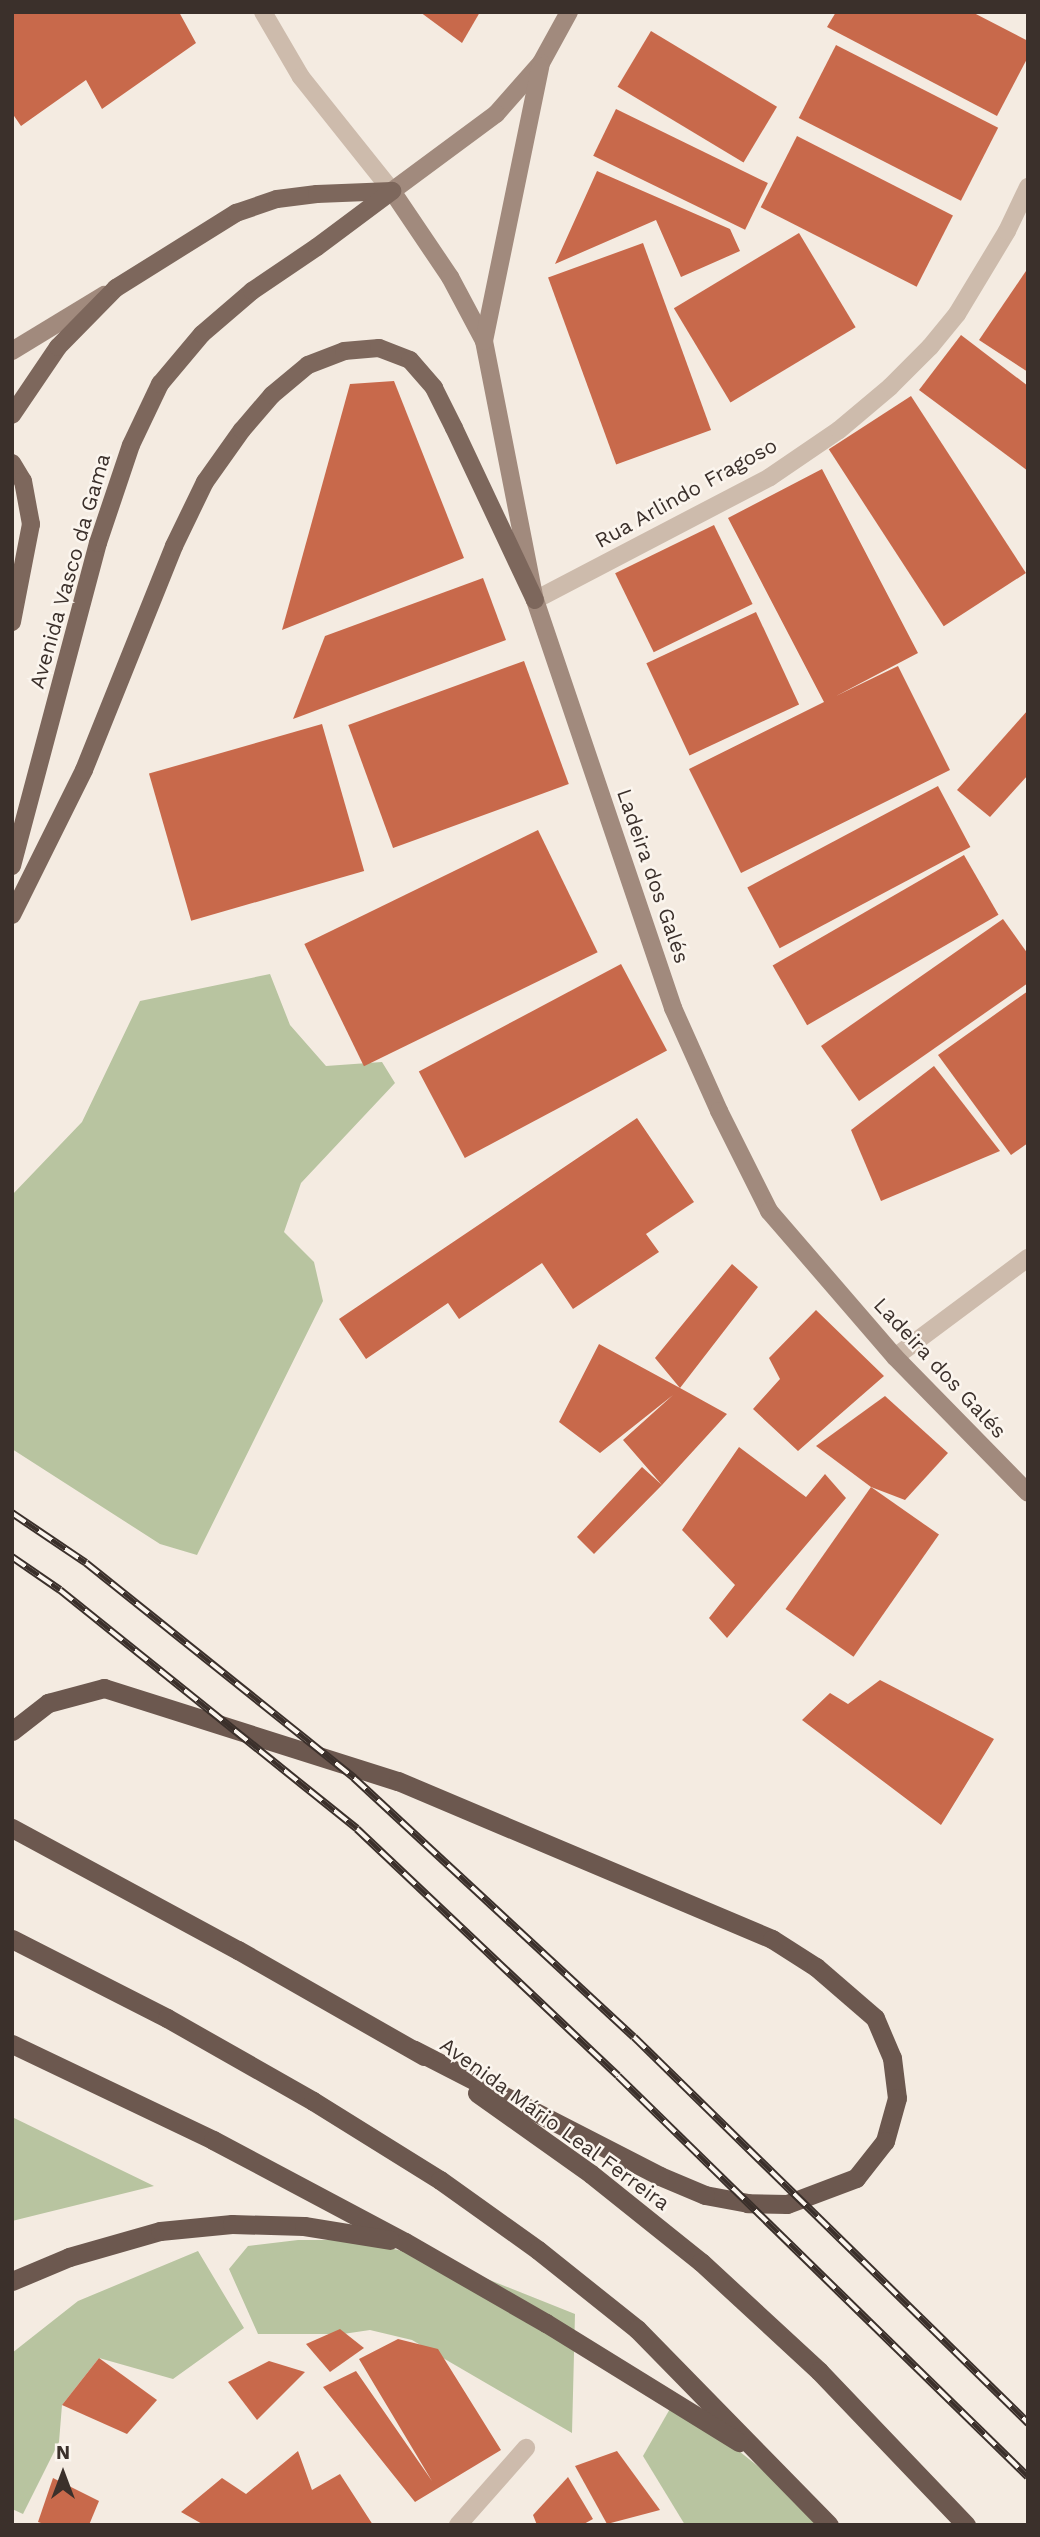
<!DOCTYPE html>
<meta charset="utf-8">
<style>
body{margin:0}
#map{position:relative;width:1040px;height:2537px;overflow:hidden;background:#f4ebe1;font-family:"Work Sans",sans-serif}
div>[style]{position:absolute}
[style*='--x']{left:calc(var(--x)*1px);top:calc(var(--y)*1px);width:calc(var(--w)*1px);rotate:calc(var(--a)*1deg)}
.green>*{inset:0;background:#b8c4a0}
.building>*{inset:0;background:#c8694b;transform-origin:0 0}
.minor>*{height:18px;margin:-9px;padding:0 9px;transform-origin:9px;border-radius:9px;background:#cdbbac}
.tertiary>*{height:18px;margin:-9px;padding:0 9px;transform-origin:9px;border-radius:9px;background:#cdbbac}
.secondary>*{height:18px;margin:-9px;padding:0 9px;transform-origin:9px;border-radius:9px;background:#a18a7d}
.primary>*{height:18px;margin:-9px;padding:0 9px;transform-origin:9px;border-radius:9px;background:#7d675c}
.trunk>*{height:19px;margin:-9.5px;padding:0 9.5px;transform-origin:9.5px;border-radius:9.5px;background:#6c584f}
.rail>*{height:8px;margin-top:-4px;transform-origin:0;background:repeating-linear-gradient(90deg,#fbf5ee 0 16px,#3b302b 0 32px);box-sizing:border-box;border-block:2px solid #3b302b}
span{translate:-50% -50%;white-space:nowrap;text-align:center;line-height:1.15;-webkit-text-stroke:5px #fbf5ee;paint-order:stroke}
.street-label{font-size:21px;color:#3b302b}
.frame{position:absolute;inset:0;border:14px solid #3b302b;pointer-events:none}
.north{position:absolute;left:28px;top:2439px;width:70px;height:70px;-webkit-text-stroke:5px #fbf5ee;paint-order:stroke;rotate:0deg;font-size:19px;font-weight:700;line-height:28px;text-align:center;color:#3b302b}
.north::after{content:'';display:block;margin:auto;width:24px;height:32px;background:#3b302b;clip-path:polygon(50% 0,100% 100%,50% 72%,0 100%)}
</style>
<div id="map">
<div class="green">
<div style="clip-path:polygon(270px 974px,290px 1025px,326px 1066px,382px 1062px,395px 1083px,301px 1183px,284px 1232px,314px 1262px,323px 1301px,197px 1555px,160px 1544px,12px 1449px,12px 1195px,82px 1122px,140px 1001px)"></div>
<div style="clip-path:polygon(12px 2117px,154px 2186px,12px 2221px)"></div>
<div style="clip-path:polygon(298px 2240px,355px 2240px,437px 2259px,575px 2314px,572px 2433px,412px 2340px,370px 2330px,343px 2334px,258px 2334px,229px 2269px,248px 2246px)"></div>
<div style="clip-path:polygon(198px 2251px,244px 2328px,173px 2379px,99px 2358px,62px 2405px,59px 2442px,23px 2514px,12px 2509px,12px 2353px,78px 2301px)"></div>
<div style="clip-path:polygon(675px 2400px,779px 2483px,827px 2525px,685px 2525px,643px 2456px)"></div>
</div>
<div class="building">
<div style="clip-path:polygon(12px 12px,179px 12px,196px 43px,102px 109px,86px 80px,21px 126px,12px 113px)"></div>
<div style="clip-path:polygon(420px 12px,480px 12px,462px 43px)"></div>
<div style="clip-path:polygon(836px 12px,972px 12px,1028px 41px,1028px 57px,997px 116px,827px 27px)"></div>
<div style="left:651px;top:31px;width:147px;height:65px;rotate:31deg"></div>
<div style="left:836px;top:45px;width:182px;height:82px;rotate:27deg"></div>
<div style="left:616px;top:109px;width:169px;height:52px;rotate:26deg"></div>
<div style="left:797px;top:136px;width:175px;height:80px;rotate:27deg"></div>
<div style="clip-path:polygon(597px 171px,730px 229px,740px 251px,681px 277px,656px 220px,555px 264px)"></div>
<div style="left:799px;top:233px;width:110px;height:146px;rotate:59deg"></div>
<div style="left:643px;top:243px;width:199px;height:101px;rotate:70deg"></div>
<div style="clip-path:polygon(1028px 268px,1028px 372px,979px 340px)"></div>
<div style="clip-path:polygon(961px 335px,1028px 386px,1028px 471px,919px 390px)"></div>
<div style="clip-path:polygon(394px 381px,464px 558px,282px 630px,350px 384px)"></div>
<div style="left:911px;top:396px;width:211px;height:98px;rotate:57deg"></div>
<div style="clip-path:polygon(822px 469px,918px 653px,836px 696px,898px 666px,950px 770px,741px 873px,689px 769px,824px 702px,728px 518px)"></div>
<div style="left:714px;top:525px;width:88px;height:110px;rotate:64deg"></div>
<div style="clip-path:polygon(483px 578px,506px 640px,293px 719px,325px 636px)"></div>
<div style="left:756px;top:612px;width:102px;height:121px;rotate:65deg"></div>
<div style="left:524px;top:661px;width:131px;height:187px;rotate:70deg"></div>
<div style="clip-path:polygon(1028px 710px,1028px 775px,990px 817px,957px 790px)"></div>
<div style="left:322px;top:724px;width:153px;height:180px;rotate:74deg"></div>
<div style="left:938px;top:786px;width:69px;height:216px;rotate:62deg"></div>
<div style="left:538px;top:830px;width:136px;height:260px;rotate:64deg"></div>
<div style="left:964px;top:855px;width:69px;height:221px;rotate:60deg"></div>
<div style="clip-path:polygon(1003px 919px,1028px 954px,1028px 983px,859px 1101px,821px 1046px)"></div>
<div style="left:621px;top:964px;width:98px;height:229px;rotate:62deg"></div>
<div style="clip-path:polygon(1028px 991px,1028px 1143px,1011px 1155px,938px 1055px)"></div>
<div style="clip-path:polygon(934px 1066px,1000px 1151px,881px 1201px,851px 1130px)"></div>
<div style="clip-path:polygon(637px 1118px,694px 1202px,646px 1234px,659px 1252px,573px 1309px,542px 1263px,459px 1319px,448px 1303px,366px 1359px,339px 1319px)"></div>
<div style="clip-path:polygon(732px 1264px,758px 1287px,680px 1388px,727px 1414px,662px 1485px,594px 1554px,577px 1537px,642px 1467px,662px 1485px,623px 1440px,673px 1395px,600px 1453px,559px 1422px,599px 1344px,680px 1388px,655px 1358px)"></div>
<div style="clip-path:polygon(816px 1310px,884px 1376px,798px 1451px,753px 1409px,780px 1379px,769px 1358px)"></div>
<div style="clip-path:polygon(885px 1396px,948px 1453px,905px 1500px,871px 1487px,816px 1446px)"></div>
<div style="clip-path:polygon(739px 1447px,806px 1497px,825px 1474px,846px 1498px,727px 1638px,709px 1618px,735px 1585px,682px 1530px)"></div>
<div style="left:871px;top:1487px;width:83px;height:149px;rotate:35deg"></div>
<div style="clip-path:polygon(880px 1680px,994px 1739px,941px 1825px,802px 1720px,830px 1693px,848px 1704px)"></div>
<div style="clip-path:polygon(340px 2329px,364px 2348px,330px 2372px,306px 2344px)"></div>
<div style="clip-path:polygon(398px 2339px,438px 2349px,501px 2450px,415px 2502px,323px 2387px,356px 2371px,432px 2481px,359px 2359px)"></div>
<div style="clip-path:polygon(99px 2358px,157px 2400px,127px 2434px,62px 2405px)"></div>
<div style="clip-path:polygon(269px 2361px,305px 2372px,257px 2420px,228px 2382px)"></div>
<div style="clip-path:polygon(298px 2451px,312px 2490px,340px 2474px,373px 2525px,204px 2525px,181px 2512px,222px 2478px,246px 2494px)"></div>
<div style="clip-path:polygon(617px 2451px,660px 2510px,607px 2524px,575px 2466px)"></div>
<div style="clip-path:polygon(568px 2477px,593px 2519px,582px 2525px,537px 2525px,533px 2515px)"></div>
<div style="clip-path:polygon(53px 2478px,99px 2501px,89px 2525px,47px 2525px,38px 2522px)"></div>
</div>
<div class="minor">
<div style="--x:535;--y:600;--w:265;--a:-27.6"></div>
<div style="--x:770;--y:477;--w:83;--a:-34.3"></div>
<div style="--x:839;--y:430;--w:67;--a:-40.1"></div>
<div style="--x:890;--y:387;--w:57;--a:-45"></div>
<div style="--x:930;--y:347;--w:43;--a:-50.7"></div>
<div style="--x:957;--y:314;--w:97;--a:-58.9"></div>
<div style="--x:1007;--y:231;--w:49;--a:-64.5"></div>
<div style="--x:895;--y:1357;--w:166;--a:-36.7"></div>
<div style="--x:458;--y:2525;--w:103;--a:-48.6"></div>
</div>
<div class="tertiary">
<div style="--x:263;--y:12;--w:75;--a:59.7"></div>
<div style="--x:301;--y:77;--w:146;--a:51.4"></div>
</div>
<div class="secondary">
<div style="--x:569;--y:12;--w:58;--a:118.8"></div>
<div style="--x:541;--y:63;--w:68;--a:131.4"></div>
<div style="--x:496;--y:114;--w:129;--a:143.5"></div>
<div style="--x:392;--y:191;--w:104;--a:56"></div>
<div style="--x:450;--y:277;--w:72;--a:62"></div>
<div style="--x:484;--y:341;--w:264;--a:78.9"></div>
<div style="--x:535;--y:600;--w:431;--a:71.3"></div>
<div style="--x:673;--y:1008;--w:113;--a:65.9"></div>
<div style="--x:719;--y:1111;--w:112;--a:63.4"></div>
<div style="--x:769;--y:1211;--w:193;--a:49.2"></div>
<div style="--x:895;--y:1357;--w:190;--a:45.6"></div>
<div style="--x:484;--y:341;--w:280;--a:-78.4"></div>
<div style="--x:12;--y:351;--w:108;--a:-31.3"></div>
</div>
<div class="primary">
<div style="--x:12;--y:415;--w:82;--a:-55.9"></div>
<div style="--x:58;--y:347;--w:83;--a:-45.5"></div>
<div style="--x:116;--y:288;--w:142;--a:-32"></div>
<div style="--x:236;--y:213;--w:43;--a:-18.9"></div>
<div style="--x:277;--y:199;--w:40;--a:-7.1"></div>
<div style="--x:317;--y:194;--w:75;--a:-2.3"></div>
<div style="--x:12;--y:463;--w:21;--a:59"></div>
<div style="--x:23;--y:481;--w:44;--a:79.5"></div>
<div style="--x:31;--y:524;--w:100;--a:101"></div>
<div style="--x:12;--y:866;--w:334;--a:-75.1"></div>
<div style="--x:98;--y:543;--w:103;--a:-71.4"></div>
<div style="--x:131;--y:445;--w:68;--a:-64.6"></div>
<div style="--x:160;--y:384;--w:65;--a:-50"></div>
<div style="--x:202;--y:334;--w:66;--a:-40.7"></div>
<div style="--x:252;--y:291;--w:78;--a:-34.1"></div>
<div style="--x:317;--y:247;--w:94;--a:-36.7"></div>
<div style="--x:12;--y:915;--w:162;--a:-63.6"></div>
<div style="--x:84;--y:770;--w:241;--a:-68.1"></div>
<div style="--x:174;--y:546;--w:71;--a:-64.2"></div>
<div style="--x:205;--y:482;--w:64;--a:-54.6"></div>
<div style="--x:242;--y:430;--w:46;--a:-49.4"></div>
<div style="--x:272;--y:395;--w:47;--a:-39.8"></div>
<div style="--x:308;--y:365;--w:39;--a:-21"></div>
<div style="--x:344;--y:351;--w:35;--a:-5"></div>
<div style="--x:379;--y:348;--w:33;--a:21"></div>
<div style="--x:410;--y:360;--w:37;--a:49"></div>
<div style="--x:434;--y:388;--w:45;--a:63.4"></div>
<div style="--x:454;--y:428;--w:190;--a:64.8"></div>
</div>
<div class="trunk">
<div style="--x:12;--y:1731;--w:46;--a:-37.9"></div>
<div style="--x:48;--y:1703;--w:58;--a:-15"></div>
<div style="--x:104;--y:1688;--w:308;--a:17.6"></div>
<div style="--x:398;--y:1781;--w:406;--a:22.9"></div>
<div style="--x:772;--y:1939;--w:52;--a:32.5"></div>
<div style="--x:816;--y:1967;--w:78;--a:40.8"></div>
<div style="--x:875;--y:2018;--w:43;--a:67"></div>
<div style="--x:892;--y:2058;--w:40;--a:82.9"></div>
<div style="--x:897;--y:2098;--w:45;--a:105.6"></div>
<div style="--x:885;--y:2141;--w:47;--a:128.1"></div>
<div style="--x:856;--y:2178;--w:74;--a:159.4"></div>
<div style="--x:787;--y:2204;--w:39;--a:-179"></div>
<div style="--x:748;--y:2203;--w:44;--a:-169.5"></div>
<div style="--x:705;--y:2195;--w:49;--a:-157.1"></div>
<div style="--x:660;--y:2176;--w:276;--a:-152.8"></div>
<div style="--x:12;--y:1828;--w:257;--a:28.4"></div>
<div style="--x:238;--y:1950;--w:214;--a:29.7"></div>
<div style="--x:12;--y:1939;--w:174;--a:27"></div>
<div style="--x:167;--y:2018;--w:168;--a:29.6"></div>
<div style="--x:313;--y:2101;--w:150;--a:31.9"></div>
<div style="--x:440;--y:2180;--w:120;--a:35.5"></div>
<div style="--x:538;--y:2250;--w:127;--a:38.6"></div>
<div style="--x:637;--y:2329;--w:274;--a:45.6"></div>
<div style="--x:12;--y:2044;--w:223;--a:25.5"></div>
<div style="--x:213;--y:2140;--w:217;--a:28"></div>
<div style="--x:405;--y:2242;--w:163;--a:29.9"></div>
<div style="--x:546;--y:2323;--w:227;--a:31.7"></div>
<div style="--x:477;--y:2093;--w:140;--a:35.4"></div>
<div style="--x:591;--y:2174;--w:141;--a:38.7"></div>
<div style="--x:701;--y:2262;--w:161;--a:42.7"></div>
<div style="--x:819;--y:2371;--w:213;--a:46.3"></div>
<div style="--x:12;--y:2281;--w:62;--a:-22.8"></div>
<div style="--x:69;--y:2257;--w:95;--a:-15.9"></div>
<div style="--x:160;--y:2231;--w:72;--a:-5.6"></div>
<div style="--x:232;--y:2224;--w:72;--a:1.6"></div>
<div style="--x:304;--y:2226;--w:87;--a:9.2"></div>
</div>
<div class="rail">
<div style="--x:12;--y:1513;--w:89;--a:34"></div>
<div style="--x:86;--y:1563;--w:344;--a:38.7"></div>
<div style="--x:354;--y:1778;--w:381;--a:42.8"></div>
<div style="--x:634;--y:2037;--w:552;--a:44.41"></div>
<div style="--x:12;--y:1557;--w:58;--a:34.5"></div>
<div style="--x:60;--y:1590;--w:381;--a:38.8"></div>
<div style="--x:357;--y:1829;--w:359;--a:43.4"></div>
<div style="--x:618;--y:2076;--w:573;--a:44.36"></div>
</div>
<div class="street-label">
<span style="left:686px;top:493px;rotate:-29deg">Rua Arlindo Fragoso</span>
<span style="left:70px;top:571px;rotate:-74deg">Avenida Vasco da Gama</span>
<span style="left:653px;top:876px;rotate:71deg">Ladeira dos Galés</span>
<span style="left:940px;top:1368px;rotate:47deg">Ladeira dos Galés</span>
<span style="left:555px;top:2124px;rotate:36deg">Avenida Mário Leal Ferreira</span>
</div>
<div class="frame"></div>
<div class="north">N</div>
</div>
